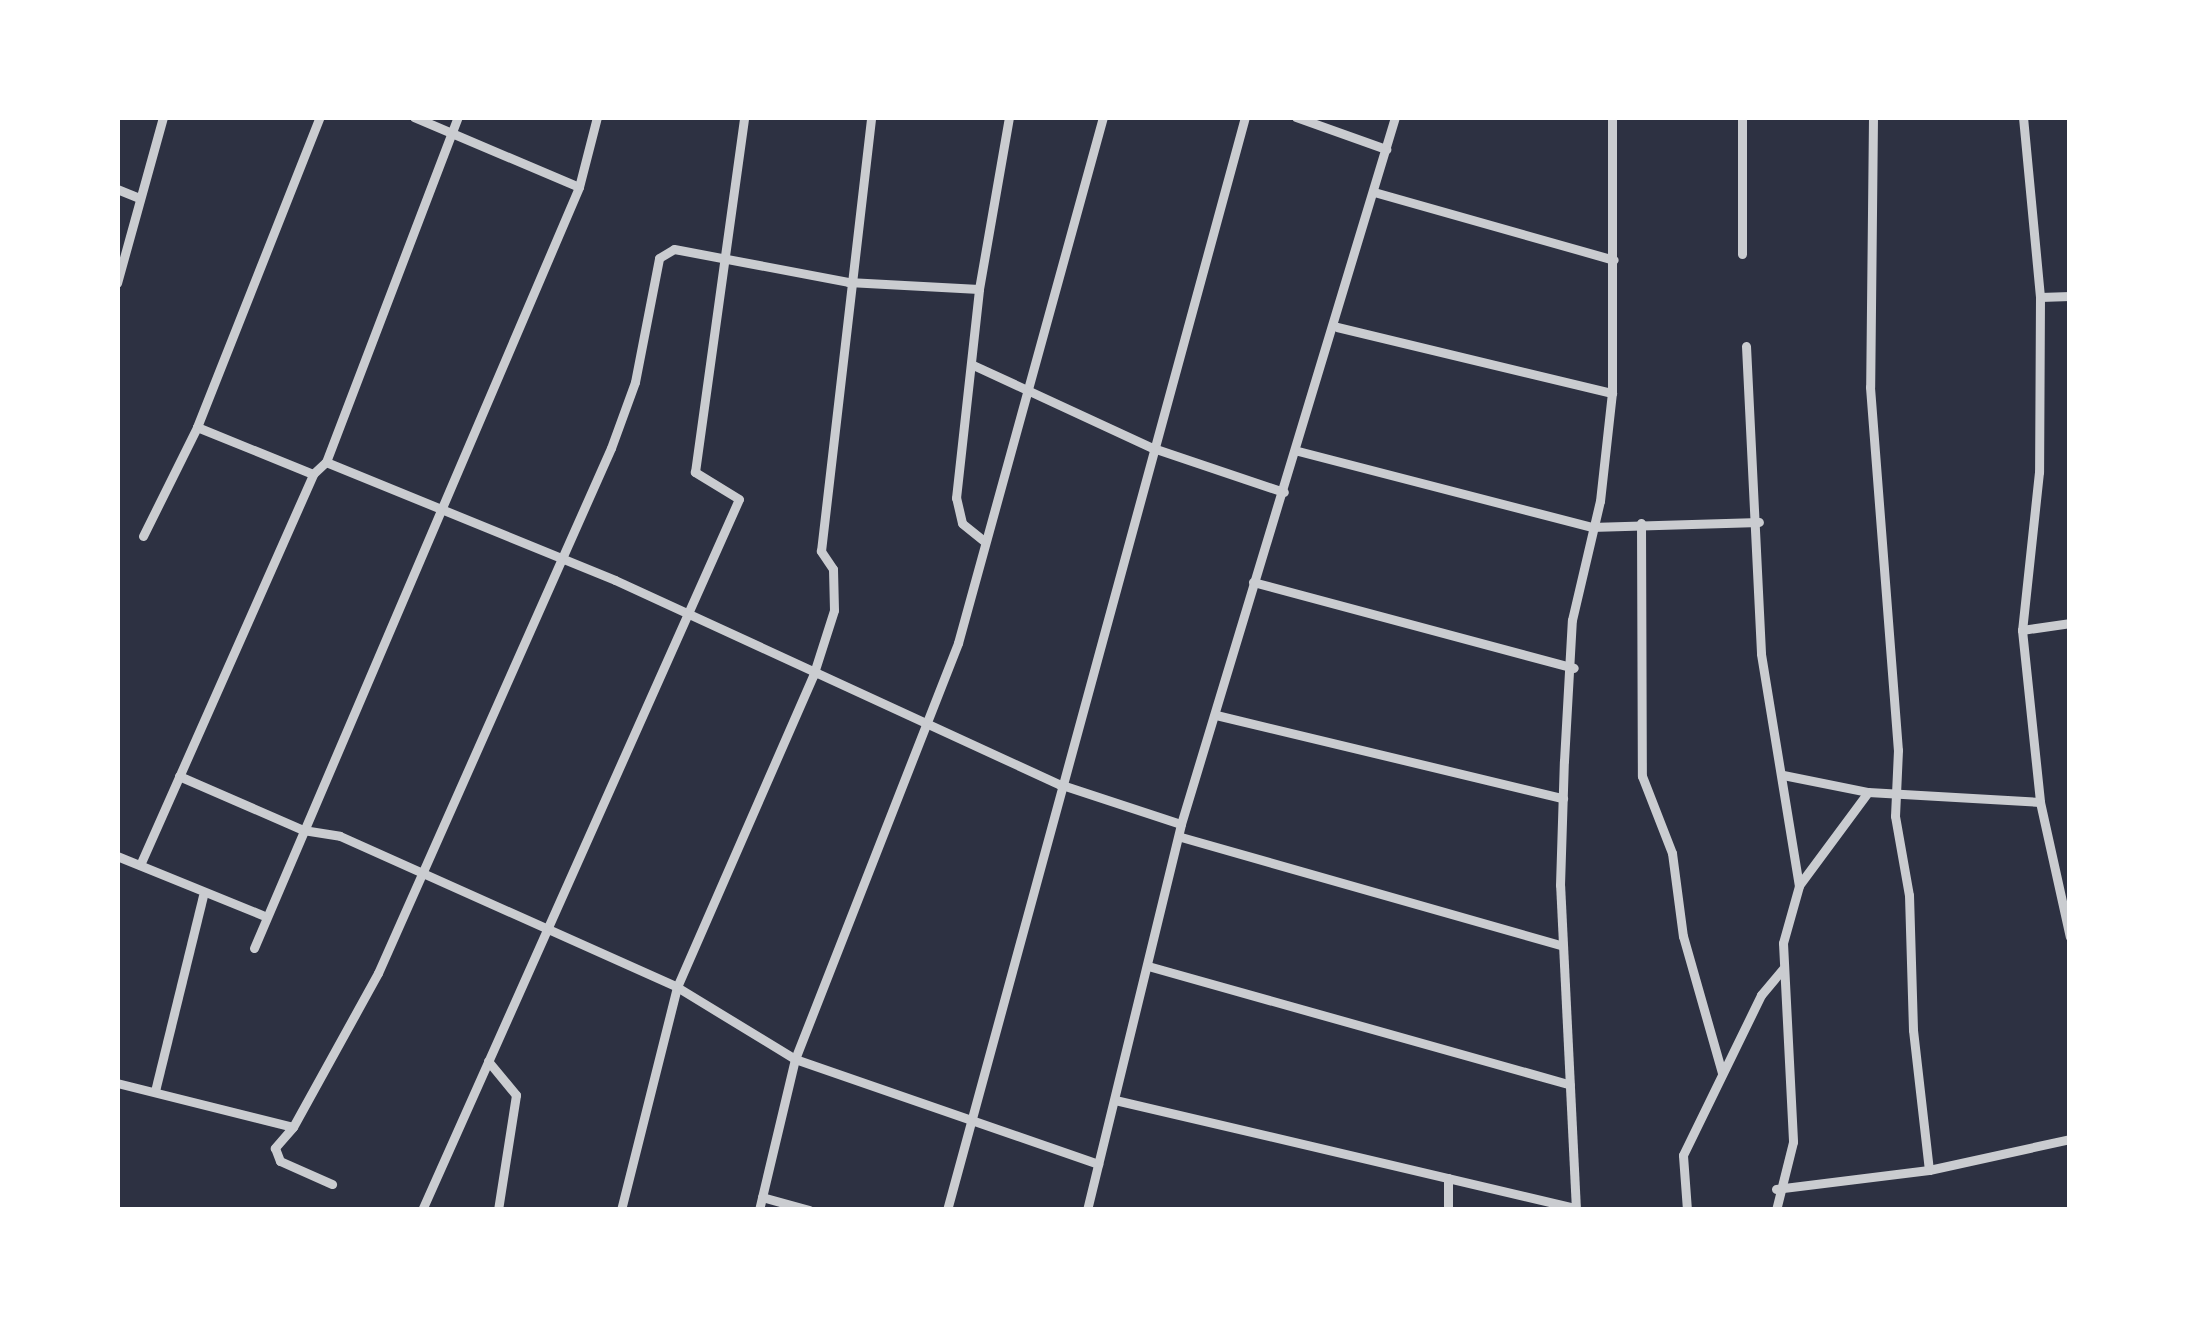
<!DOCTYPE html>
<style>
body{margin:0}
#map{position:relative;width:2187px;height:1327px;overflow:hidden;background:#2d3142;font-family:Raleway,sans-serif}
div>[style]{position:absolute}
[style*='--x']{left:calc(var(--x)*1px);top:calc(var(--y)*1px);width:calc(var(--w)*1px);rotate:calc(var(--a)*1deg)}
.minor>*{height:9px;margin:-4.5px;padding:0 4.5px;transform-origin:4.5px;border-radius:4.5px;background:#caccd0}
span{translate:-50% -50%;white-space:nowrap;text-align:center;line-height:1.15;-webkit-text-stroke:9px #fff;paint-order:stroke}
.frame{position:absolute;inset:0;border:120px solid #fff;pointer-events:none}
</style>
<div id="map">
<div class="minor">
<div style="--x:414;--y:117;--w:179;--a:23"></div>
<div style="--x:1296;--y:117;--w:96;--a:19.6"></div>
<div style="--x:1873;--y:117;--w:270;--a:90.6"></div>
<div style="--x:1870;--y:387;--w:364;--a:85.6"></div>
<div style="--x:1898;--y:750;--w:66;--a:92.6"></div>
<div style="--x:1895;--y:816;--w:80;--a:80"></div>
<div style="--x:1909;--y:895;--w:135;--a:88.3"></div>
<div style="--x:1913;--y:1030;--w:141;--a:83.5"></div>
<div style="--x:2023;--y:117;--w:181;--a:84.6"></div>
<div style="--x:2040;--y:297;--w:175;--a:90.3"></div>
<div style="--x:2039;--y:472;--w:159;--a:96.1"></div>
<div style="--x:2022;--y:630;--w:173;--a:84"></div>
<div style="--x:2040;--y:802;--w:138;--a:77.5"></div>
<div style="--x:117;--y:189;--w:22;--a:22"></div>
<div style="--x:1374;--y:192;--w:249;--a:15.8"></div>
<div style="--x:1742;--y:254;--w:137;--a:-90"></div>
<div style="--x:117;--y:283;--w:172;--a:-74.5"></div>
<div style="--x:2040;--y:297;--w:30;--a:-2"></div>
<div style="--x:1337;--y:327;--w:283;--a:13.5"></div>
<div style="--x:1746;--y:346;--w:308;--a:87.2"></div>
<div style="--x:1761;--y:654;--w:235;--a:80.7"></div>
<div style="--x:1799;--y:886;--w:59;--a:105.7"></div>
<div style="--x:1783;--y:943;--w:199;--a:87.1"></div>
<div style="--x:1793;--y:1142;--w:70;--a:104"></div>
<div style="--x:973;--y:365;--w:198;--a:24.8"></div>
<div style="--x:1153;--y:448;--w:138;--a:18.6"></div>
<div style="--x:197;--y:427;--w:125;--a:22.1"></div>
<div style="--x:1298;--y:451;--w:303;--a:14.5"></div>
<div style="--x:1591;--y:527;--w:168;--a:-1.7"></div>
<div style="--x:326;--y:462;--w:312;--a:22.2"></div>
<div style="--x:615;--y:580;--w:489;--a:24.7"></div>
<div style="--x:1059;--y:784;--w:128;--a:18.2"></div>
<div style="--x:1641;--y:523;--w:253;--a:89.8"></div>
<div style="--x:1642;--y:776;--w:83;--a:68.7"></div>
<div style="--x:1672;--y:853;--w:84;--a:82.5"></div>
<div style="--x:1683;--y:936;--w:142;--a:74.1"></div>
<div style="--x:143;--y:536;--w:122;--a:-63.6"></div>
<div style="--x:197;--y:427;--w:334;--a:-68.4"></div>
<div style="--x:984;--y:541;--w:28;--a:-141"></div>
<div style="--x:962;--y:523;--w:26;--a:-103"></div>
<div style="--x:956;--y:498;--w:210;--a:-83.7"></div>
<div style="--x:979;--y:289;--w:175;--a:-80.1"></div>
<div style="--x:1253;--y:582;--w:332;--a:15"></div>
<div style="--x:2022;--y:630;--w:49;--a:-8.3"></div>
<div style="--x:1216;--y:715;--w:357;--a:13.5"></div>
<div style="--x:1783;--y:775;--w:87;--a:11.3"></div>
<div style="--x:1868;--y:792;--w:172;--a:3.3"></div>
<div style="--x:179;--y:776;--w:135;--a:23.5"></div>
<div style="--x:303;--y:830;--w:37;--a:9"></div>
<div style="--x:340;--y:836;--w:369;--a:24.1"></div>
<div style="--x:677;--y:987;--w:138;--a:31.4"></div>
<div style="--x:795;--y:1059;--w:321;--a:19.1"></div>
<div style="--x:1181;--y:837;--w:397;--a:15.9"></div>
<div style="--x:117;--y:856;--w:157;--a:22.1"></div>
<div style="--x:140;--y:865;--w:428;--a:-66.1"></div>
<div style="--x:313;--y:474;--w:18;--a:-43"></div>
<div style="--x:326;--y:462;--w:369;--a:-69.1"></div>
<div style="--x:1800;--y:884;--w:114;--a:-53.5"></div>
<div style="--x:254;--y:948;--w:827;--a:-66.87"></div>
<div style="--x:579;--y:187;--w:72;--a:-75.6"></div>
<div style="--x:1148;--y:966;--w:438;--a:15.7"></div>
<div style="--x:488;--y:1061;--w:44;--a:50.5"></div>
<div style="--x:516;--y:1095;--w:116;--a:98.9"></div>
<div style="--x:117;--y:1083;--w:181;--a:14"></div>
<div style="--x:293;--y:1127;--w:176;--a:-61.1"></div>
<div style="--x:378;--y:973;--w:574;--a:-66.07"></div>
<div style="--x:611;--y:448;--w:70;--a:-70"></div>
<div style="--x:635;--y:382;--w:126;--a:-79"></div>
<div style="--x:659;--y:258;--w:17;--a:-31"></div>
<div style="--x:674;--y:249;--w:177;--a:10.7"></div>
<div style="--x:848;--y:282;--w:131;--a:3.1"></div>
<div style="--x:155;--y:1091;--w:201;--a:-76.2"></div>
<div style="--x:1115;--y:1100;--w:473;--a:13.2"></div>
<div style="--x:293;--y:1127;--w:28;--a:131"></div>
<div style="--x:275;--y:1148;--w:14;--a:69"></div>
<div style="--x:280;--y:1161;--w:57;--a:23.9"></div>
<div style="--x:1776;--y:1189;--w:154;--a:-7.1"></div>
<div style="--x:1929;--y:1170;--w:144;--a:-12.4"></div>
<div style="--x:762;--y:1197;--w:49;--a:15.5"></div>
<div style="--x:422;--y:1210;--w:778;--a:-65.97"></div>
<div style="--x:739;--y:499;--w:52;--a:-148.5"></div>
<div style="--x:695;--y:472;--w:358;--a:-82.1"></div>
<div style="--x:621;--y:1210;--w:230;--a:-75.9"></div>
<div style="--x:677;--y:987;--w:339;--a:-66.4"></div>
<div style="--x:813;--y:676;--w:69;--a:-72.3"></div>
<div style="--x:834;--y:610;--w:41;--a:-91.4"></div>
<div style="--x:833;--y:569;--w:22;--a:-124"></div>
<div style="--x:821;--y:551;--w:437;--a:-83.4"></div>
<div style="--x:759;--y:1210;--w:155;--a:-76.6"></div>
<div style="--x:795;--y:1059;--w:447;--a:-68.6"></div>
<div style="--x:958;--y:643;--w:546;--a:-74.59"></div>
<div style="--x:947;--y:1210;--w:1133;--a:-74.75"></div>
<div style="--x:1087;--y:1210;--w:397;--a:-76.3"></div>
<div style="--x:1181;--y:824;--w:739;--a:-73.16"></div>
<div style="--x:1448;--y:1210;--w:32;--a:-90"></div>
<div style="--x:1576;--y:1210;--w:325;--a:-92.8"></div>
<div style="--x:1560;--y:885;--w:124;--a:-88.2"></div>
<div style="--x:1564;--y:761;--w:141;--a:-86.8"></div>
<div style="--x:1572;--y:620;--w:122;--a:-76.8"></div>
<div style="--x:1600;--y:501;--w:109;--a:-83.7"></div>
<div style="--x:1612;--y:393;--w:276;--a:-90"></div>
<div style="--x:1687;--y:1210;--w:55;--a:-94.2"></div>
<div style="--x:1683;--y:1155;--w:178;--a:-64"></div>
<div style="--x:1761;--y:995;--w:34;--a:-50"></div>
</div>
<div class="frame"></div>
</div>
